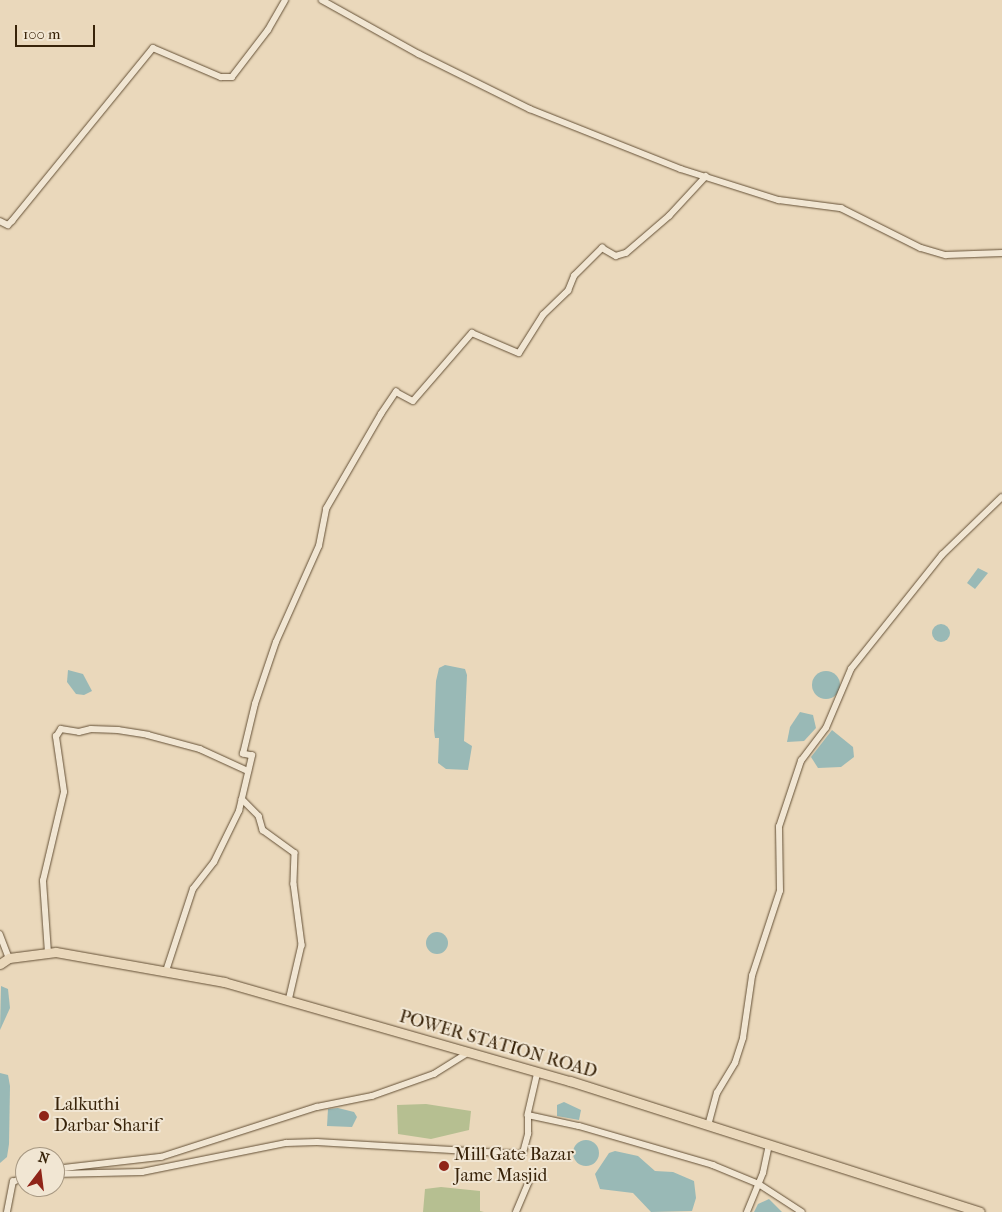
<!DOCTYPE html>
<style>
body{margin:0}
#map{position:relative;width:1002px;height:1212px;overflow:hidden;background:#ead8bb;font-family:"IM FELL French Canon",serif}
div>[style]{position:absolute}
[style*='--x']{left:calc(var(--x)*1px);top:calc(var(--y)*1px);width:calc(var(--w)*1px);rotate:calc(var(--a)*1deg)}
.green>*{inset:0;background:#b6bf91}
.water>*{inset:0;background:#99b9b6}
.round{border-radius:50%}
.roads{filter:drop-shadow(0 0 1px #645036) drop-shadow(0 0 1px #645036)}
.street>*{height:5.5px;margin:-2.75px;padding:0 2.75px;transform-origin:2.75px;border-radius:2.75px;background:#f1e6d3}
.primary>*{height:9px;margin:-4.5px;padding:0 4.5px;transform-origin:4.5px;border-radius:4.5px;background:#ead8bb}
.dots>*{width:14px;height:14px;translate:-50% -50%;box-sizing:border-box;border:2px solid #f1e6d3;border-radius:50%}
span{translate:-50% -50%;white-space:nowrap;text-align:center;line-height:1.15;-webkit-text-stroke:4px #f1e6d3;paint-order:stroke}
.street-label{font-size:18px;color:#382309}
.poi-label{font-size:18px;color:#382309}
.left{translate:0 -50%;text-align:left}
.north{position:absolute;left:15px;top:1147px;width:50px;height:50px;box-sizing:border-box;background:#f1e6d3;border:1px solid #a79882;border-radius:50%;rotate:15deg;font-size:14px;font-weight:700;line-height:20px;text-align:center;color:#382309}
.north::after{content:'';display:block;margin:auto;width:18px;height:22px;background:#8f2418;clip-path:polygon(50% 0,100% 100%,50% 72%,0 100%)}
.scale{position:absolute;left:15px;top:25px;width:80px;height:22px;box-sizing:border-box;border:2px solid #382309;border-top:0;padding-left:6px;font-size:15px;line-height:18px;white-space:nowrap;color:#382309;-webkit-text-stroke:4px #f1e6d3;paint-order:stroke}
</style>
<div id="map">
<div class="green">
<div style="clip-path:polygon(426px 1104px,471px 1111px,469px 1130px,431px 1139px,398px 1134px,397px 1105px)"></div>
<div style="clip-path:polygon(441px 1187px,480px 1191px,480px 1211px,484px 1212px,423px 1212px,425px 1189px)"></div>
</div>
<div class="water">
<div style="clip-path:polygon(978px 568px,988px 573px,975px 589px,967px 583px)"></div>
<div class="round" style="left:932px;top:624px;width:18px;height:18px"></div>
<div style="clip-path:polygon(445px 665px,465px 669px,467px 675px,464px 741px,472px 746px,468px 770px,446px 769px,438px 763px,439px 738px,435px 738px,434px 730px,436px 681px,439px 668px)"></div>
<div style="clip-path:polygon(68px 670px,83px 674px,92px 691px,84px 695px,76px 694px,67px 682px)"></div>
<div class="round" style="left:812px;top:671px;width:28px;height:28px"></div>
<div style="clip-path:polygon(800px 712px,813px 715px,816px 728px,804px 741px,787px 742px,790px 727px)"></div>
<div style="clip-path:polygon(832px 730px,853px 747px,854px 757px,841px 767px,818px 768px,811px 757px)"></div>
<div class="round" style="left:426px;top:932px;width:22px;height:22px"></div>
<div style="clip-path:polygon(1px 986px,8px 989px,10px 1008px,0 1030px)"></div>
<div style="clip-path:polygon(0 1073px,8px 1075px,10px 1086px,9px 1144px,7px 1157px,0 1163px)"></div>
<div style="clip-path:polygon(564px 1102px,581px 1110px,579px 1120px,557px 1116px,557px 1105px)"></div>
<div style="clip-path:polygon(338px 1108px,354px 1112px,357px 1117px,352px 1127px,327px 1126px,328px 1109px)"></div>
<div class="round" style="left:573px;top:1140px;width:26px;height:26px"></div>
<div style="clip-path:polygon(615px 1151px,638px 1156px,655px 1171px,673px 1172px,694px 1181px,696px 1198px,692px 1211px,651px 1212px,633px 1193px,600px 1189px,595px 1174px,609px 1153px)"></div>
<div style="clip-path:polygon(769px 1199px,782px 1212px,754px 1212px,758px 1204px)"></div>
</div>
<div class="roads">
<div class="street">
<div style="--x:322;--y:0;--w:111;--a:29.1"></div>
<div style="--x:419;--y:54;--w:124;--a:26.4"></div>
<div style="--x:530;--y:109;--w:162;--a:21.7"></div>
<div style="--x:681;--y:169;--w:103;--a:17.6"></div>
<div style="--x:779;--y:200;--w:63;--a:7.4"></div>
<div style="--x:841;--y:208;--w:89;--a:26.6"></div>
<div style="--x:921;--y:248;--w:26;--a:16"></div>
<div style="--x:946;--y:255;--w:56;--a:-2"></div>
<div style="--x:0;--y:221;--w:9;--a:27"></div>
<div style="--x:8;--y:225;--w:6;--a:-45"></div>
<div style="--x:12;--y:221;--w:223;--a:-50.8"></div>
<div style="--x:153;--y:48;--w:74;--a:23.1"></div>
<div style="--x:221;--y:77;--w:11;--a:0"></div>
<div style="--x:232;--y:77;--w:59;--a:-52.5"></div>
<div style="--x:268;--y:30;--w:34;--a:-60"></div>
<div style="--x:242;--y:799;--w:24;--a:45"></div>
<div style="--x:259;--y:816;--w:15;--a:74"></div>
<div style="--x:263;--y:830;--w:39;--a:36"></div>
<div style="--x:295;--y:853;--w:31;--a:92"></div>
<div style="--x:294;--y:884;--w:62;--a:82.5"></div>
<div style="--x:302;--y:945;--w:57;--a:103.1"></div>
<div style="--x:0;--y:934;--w:26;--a:69"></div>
<div style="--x:48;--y:953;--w:72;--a:-94"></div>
<div style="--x:43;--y:881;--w:91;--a:-76.7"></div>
<div style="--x:64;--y:792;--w:56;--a:-98.3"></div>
<div style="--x:56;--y:737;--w:9;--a:-58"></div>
<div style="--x:61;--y:729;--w:18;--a:9"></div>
<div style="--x:79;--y:732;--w:12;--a:-14"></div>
<div style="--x:91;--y:729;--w:27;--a:2"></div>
<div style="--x:118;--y:730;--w:30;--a:9"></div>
<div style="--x:148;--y:735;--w:54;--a:15.1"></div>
<div style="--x:200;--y:749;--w:53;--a:24.6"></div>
<div style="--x:166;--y:971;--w:86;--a:-71.8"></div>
<div style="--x:193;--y:889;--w:34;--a:-52"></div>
<div style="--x:214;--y:862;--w:57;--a:-63.9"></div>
<div style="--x:239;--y:811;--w:57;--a:-76.7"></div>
<div style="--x:252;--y:756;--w:9;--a:-167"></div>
<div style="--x:243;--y:754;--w:51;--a:-76.5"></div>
<div style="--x:255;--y:704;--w:65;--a:-71.3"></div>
<div style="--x:276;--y:642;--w:105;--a:-65.9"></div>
<div style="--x:319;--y:546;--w:38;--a:-79"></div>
<div style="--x:326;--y:509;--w:110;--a:-59.9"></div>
<div style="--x:381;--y:414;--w:27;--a:-56"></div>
<div style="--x:396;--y:392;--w:19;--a:28"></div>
<div style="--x:413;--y:401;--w:90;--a:-49.1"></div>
<div style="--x:472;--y:333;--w:51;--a:23.1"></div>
<div style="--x:519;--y:353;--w:45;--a:-57.7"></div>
<div style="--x:543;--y:315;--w:35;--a:-44"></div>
<div style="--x:568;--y:291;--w:16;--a:-68"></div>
<div style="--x:574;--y:276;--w:40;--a:-45"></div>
<div style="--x:602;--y:248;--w:16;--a:30"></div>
<div style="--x:616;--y:256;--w:10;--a:-17"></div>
<div style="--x:626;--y:253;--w:57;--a:-40.7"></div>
<div style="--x:669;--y:216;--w:54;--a:-47.2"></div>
<div style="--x:538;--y:1072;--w:44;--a:103.1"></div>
<div style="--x:528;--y:1115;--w:52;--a:12.2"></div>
<div style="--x:579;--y:1126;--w:140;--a:16.2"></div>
<div style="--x:713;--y:1165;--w:50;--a:22.4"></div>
<div style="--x:759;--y:1184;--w:51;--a:33.1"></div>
<div style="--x:708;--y:1126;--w:34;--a:-75"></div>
<div style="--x:717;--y:1093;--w:35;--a:-59"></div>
<div style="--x:735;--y:1063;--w:26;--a:-72"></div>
<div style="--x:743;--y:1038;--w:63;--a:-81.7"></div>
<div style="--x:752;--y:976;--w:89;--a:-71.8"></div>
<div style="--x:780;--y:891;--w:64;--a:-90.9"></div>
<div style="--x:779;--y:827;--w:70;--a:-71.6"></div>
<div style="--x:801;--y:761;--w:41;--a:-52.9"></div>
<div style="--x:826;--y:728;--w:64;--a:-67"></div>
<div style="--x:851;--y:669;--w:146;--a:-51.4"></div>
<div style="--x:942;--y:555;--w:83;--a:-44"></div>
<div style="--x:55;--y:1169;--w:107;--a:-6.5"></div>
<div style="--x:161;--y:1157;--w:164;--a:-17.8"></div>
<div style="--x:317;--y:1107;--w:56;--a:-11.3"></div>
<div style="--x:372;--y:1096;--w:66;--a:-19.5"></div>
<div style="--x:434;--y:1074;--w:40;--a:-32"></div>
<div style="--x:55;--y:1174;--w:87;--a:-1.3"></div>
<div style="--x:142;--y:1172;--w:147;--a:-11.4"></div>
<div style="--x:286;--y:1143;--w:31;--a:-2"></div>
<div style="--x:317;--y:1142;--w:202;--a:3.4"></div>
<div style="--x:519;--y:1154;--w:4;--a:-14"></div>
<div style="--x:523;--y:1153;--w:20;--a:-75"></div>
<div style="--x:528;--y:1134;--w:19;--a:-90"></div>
<div style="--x:7;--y:1212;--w:31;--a:-79"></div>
<div style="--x:13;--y:1182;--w:13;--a:-23"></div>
<div style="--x:516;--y:1212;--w:33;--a:-67"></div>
<div style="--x:747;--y:1212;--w:42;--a:-67.7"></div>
<div style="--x:763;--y:1173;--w:29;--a:-78"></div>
</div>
<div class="primary">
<div style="--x:0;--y:964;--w:11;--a:-34"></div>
<div style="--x:9;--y:958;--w:47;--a:-7.3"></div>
<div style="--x:56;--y:952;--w:171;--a:10.1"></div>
<div style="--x:224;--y:982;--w:360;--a:16"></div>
<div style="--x:570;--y:1081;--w:430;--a:17.7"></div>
</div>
</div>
<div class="dots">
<div style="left:44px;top:1116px;background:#8f2418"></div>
<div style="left:444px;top:1166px;background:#8f2418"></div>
</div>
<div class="street-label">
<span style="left:498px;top:1045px;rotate:16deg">POWER STATION ROAD</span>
</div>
<div class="poi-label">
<span class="left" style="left:54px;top:1116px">Lalkuthi<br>Darbar Sharif</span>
<span class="left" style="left:454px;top:1166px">Mill Gate Bazar<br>Jame Masjid</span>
</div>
<div class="north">N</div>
<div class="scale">100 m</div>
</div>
